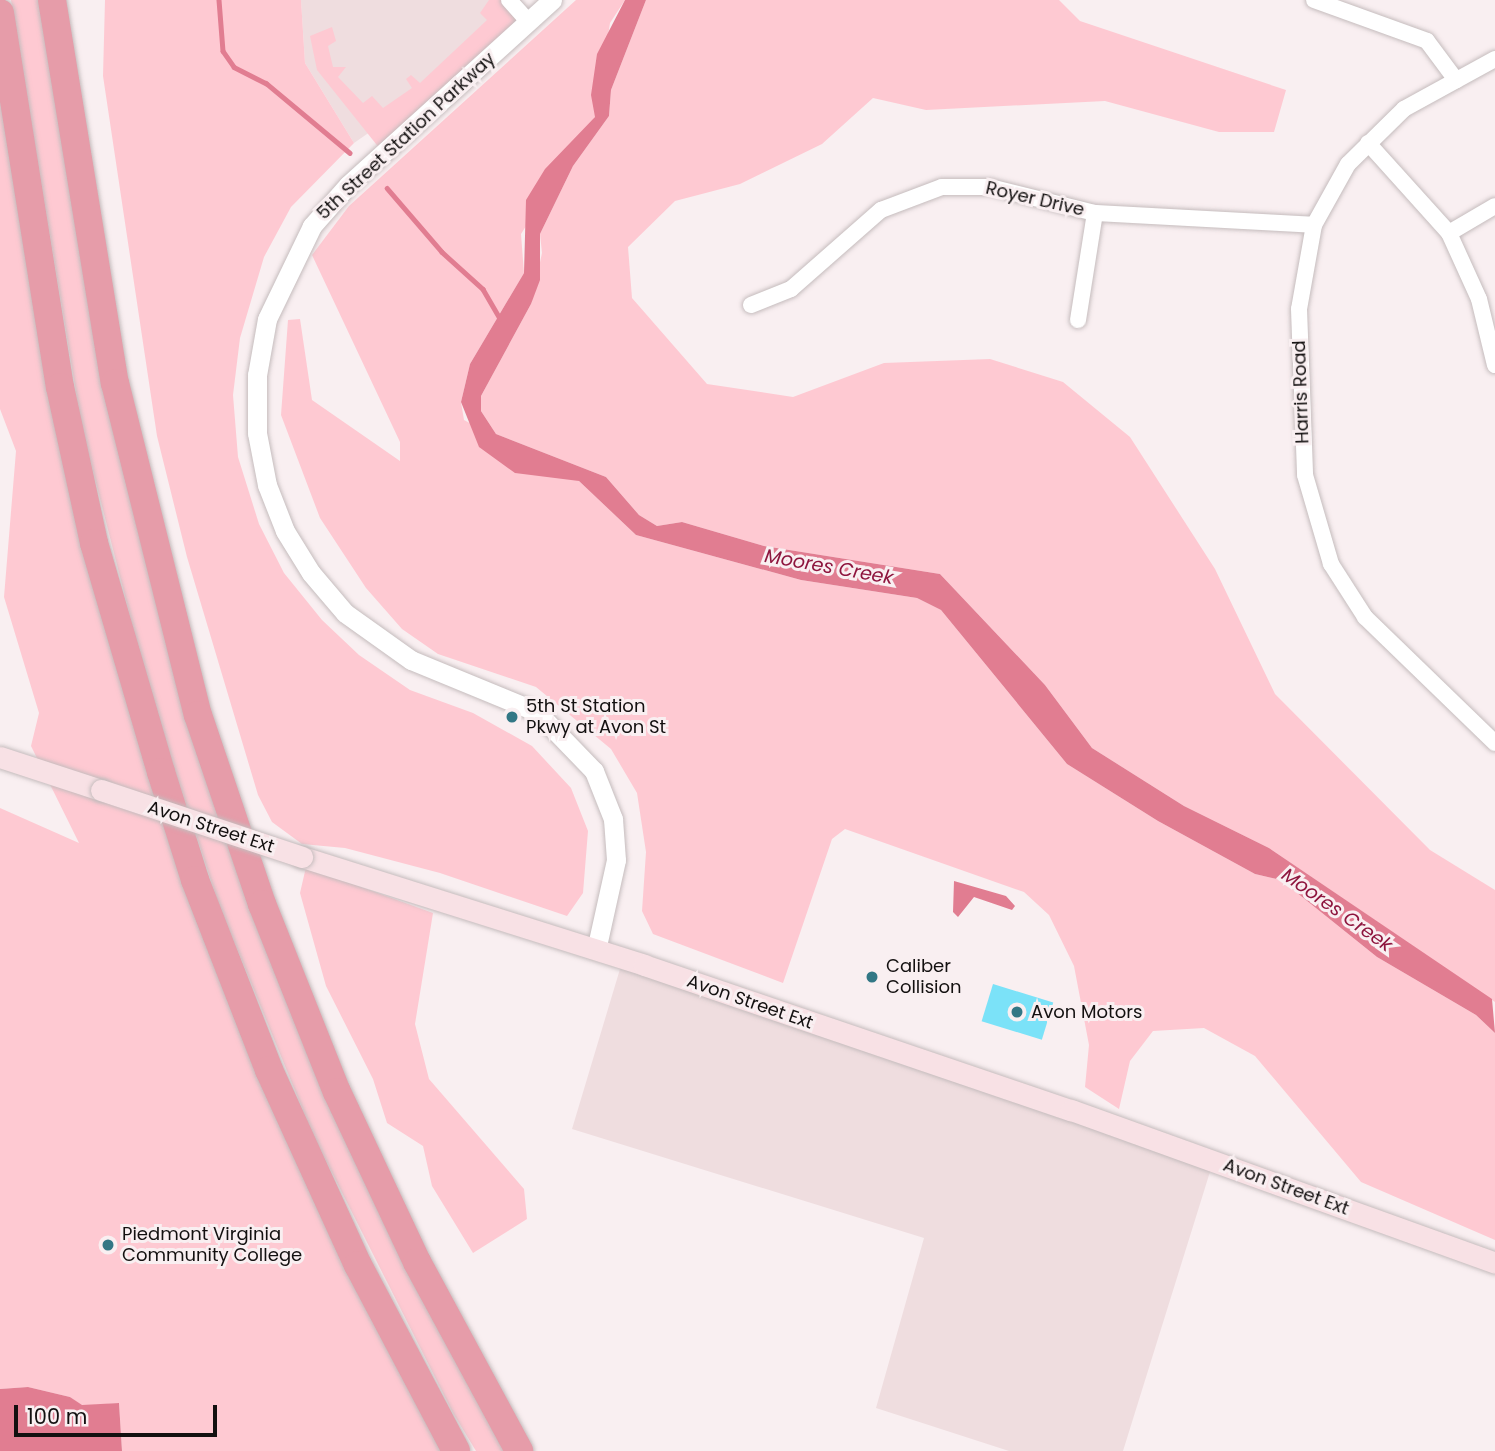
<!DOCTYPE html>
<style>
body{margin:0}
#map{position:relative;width:1495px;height:1451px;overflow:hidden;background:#f9eff1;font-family:Poppins,sans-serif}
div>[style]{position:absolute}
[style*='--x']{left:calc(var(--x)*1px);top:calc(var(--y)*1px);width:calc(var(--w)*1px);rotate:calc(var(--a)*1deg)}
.built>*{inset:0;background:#efdddf}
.green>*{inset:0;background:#fec9d2}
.water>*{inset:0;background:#e17d91}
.stream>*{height:4.5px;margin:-2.25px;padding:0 2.25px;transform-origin:2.25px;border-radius:2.25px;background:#e17d91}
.building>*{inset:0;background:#7be2f8;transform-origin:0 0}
.roads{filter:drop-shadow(0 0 2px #c5bcbd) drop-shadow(0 0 2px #c5bcbd)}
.minor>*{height:16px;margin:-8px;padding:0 8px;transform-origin:8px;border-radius:8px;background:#fff}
.tertiary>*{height:19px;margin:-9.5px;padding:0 9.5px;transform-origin:9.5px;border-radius:9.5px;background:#fff}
.secondary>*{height:21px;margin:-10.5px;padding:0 10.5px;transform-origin:10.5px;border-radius:10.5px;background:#f8e1e5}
.motorway>*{height:28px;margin:-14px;padding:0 14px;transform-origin:14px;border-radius:14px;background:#e69ca9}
.bridges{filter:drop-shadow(0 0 2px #c5bcbd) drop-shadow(0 0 2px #c5bcbd)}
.secondary-bridge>*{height:21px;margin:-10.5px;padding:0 10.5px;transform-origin:10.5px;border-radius:10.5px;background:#f8e1e5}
.dots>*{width:19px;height:19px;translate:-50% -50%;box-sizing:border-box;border:4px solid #f9eff1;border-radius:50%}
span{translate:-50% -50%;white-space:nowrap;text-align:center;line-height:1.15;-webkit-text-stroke:6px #f9eff1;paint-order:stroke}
.street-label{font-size:18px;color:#131010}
.poi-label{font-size:18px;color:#131010}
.left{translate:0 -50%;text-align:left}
.water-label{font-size:19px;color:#8e153e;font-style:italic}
.scale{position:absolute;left:14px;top:1405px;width:203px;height:32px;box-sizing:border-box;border:4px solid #131010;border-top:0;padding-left:9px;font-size:21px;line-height:24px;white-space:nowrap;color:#131010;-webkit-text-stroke:5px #f9eff1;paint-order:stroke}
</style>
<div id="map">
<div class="built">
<div style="clip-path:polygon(301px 0,522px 0,432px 89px,354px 143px,305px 63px)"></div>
<div style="clip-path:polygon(623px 959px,1214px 1159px,1123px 1451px,1009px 1451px,876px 1408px,924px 1238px,572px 1129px)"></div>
</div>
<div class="green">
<div style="clip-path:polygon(11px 0,47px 0,76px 193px,234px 844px,515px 1451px,476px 1451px,453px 1413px,314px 1137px,218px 902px,150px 694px,82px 428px)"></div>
<div style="clip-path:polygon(105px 0,301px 0,305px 63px,354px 143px,291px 207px,264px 257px,240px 338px,233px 395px,238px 457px,259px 524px,284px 573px,322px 620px,359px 655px,410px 690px,473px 713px,532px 746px,571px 788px,588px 831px,583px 893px,567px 916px,440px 873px,345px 848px,302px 844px,272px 822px,258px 795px,187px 557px,157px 436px,103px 76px)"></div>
<div style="clip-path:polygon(489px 0,509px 0,528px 21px,384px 154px,317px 70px,310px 36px,332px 27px,336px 41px,328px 46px,333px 67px,346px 67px,338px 77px,363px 103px,372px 96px,383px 108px,412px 88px,406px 79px,411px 75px,420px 83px,487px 20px,480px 13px)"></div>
<div style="clip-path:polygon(576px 0,625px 0,610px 23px,595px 117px,521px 234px,524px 273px,470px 364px,461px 402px,464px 420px,579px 481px,636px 535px,801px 580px,917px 598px,941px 610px,1067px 764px,1158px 821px,1255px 874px,1281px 880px,1377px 957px,1476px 1015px,1495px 1033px,1495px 1240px,1361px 1182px,1255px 1056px,1204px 1028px,1153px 1031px,1130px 1061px,1119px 1109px,1085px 1087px,1089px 1045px,1074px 966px,1049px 915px,1024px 892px,845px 829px,832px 839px,783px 983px,653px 934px,642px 911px,646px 852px,637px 793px,611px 749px,536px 687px,438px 654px,402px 629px,366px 588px,320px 518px,281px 415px,288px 320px,300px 319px,312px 400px,400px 461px,400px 442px,312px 255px,349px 206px)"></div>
<div style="clip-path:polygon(646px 0,1059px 0,1080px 21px,1286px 90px,1274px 132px,1219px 132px,1105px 101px,926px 110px,873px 98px,822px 144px,740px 184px,675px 201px,628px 247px,632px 298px,707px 384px,793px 397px,884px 363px,990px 359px,1063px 382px,1130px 437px,1215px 569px,1275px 694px,1430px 850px,1495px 890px,1495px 1002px,1269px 848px,1184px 806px,1092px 748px,1045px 685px,940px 574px,764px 546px,682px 522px,657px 526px,639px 515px,606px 477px,496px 434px,481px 411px,481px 396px,531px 304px,542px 253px,540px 234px,573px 166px,609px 116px,611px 90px)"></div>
<div style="clip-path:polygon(0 13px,60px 387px,195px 880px,456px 1451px,122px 1451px,119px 1403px,82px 1406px,70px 1397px,28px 1387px,0 1389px,0 808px,79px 843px,31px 746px,39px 713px,4px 597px,16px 451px,0 409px)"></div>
<div style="clip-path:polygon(306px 867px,433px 913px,415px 1024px,429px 1079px,524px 1189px,527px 1219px,473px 1253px,432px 1186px,423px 1146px,387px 1123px,373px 1079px,326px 986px,300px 893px)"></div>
</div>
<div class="water">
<div style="clip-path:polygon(625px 0,646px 0,611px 90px,609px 116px,573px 166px,540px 234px,540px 280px,531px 304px,481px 396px,481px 411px,496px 434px,606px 477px,639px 515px,657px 526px,682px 522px,764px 546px,940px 574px,1045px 685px,1092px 748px,1184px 806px,1269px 848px,1492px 999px,1495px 1033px,1476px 1015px,1377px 957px,1281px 880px,1255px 874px,1158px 821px,1067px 764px,941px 610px,917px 598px,801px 580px,636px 535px,579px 481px,515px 473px,479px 447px,461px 402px,470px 364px,524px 273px,526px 200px,545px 169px,595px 117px,591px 95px,597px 54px)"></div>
<div style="clip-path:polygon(954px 881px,1006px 896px,1015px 906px,1012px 910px,974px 897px,958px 917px,953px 912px)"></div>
<div style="clip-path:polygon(28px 1387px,70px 1397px,82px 1405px,119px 1403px,122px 1451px,0 1451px,0 1389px)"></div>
</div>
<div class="stream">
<div style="--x:219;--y:0;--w:51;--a:85.5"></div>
<div style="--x:223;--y:51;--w:19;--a:55"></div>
<div style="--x:234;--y:67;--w:36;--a:27"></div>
<div style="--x:266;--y:83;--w:109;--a:39.8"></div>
<div style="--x:387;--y:188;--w:84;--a:49.3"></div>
<div style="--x:442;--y:252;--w:55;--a:42.1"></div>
<div style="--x:483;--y:289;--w:34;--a:60"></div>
</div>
<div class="building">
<div style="left:993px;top:984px;width:63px;height:39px;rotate:17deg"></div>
</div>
<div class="roads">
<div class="minor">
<div style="--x:509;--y:0;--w:28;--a:48"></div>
<div style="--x:1314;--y:0;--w:120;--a:19.9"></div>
<div style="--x:1427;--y:41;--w:49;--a:53.4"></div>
<div style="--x:1495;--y:59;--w:104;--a:151.2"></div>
<div style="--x:1404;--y:109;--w:78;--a:135.5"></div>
<div style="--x:1348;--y:164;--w:70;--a:119.1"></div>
<div style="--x:1314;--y:225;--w:85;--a:100.1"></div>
<div style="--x:1299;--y:309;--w:166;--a:87.9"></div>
<div style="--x:1305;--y:475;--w:93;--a:73.7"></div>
<div style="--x:1331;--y:564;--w:63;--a:57.3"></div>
<div style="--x:1365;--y:617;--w:181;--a:44.1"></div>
<div style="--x:1368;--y:143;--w:121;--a:48"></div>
<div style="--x:1449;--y:233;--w:72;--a:65.6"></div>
<div style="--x:1479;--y:299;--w:68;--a:76.4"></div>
<div style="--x:1449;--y:233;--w:53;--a:-30.4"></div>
<div style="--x:751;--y:305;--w:43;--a:-21.8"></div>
<div style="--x:791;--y:289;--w:120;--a:-41.3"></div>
<div style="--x:881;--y:210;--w:65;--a:-20.7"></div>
<div style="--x:942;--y:187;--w:48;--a:0"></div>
<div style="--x:990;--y:187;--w:108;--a:13.9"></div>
<div style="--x:1095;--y:213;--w:219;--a:3.1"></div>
<div style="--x:1078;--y:320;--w:108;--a:-81"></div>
</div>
<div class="tertiary">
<div style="--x:552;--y:0;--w:275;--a:137.8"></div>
<div style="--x:348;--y:185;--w:55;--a:131.3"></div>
<div style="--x:312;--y:226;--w:103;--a:115.8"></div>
<div style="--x:267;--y:319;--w:57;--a:100.1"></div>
<div style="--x:257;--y:375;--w:58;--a:90"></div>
<div style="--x:257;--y:433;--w:53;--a:79.1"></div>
<div style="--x:267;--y:485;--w:49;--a:68.6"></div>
<div style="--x:285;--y:531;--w:49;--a:58.2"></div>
<div style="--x:311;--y:573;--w:52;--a:49.6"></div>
<div style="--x:345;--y:613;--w:81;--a:35.5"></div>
<div style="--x:411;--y:660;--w:136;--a:22.4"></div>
<div style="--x:537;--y:712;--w:82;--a:46"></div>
<div style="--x:594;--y:771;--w:52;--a:68.4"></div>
<div style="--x:613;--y:819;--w:41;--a:85.8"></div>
<div style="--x:616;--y:860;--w:92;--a:102.5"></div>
</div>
<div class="secondary">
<div style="--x:0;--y:757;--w:106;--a:18.1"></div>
<div style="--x:302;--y:857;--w:359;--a:17.5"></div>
<div style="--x:644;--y:965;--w:451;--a:18.8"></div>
<div style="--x:1071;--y:1110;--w:451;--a:19.8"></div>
</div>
<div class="motorway">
<div style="--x:52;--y:0;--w:388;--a:80.7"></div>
<div style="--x:115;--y:383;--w:342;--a:76"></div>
<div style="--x:198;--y:715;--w:200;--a:71.3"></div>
<div style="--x:262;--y:904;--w:202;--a:68.3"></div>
<div style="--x:337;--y:1092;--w:188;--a:64.8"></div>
<div style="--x:417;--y:1262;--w:215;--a:61.6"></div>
<div style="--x:0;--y:13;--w:379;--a:80.9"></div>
<div style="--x:60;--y:387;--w:160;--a:77.7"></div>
<div style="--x:94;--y:543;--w:239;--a:73.7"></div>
<div style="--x:161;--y:772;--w:113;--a:72.5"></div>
<div style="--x:195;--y:880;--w:204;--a:68.7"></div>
<div style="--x:269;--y:1070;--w:214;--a:65.5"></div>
<div style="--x:358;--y:1265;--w:210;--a:62.2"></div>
</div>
</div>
<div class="bridges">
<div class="secondary-bridge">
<div style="--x:101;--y:790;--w:212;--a:18.4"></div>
</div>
</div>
<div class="dots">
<div style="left:512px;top:717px;background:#327785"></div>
<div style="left:872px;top:977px;background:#327785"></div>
<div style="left:1017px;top:1012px;background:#327785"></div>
<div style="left:108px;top:1245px;background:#327785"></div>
</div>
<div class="street-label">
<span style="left:406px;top:136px;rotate:-43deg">5th Street Station Parkway</span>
<span style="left:1035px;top:199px;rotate:13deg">Royer Drive</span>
<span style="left:1301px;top:392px;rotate:-92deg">Harris Road</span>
<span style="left:211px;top:827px;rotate:18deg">Avon Street Ext</span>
<span style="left:750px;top:1002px;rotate:19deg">Avon Street Ext</span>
<span style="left:1286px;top:1187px;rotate:20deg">Avon Street Ext</span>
</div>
<div class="poi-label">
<span class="left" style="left:526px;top:717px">5th St Station<br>Pkwy at Avon St</span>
<span class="left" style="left:886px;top:977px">Caliber<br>Collision</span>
<span class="left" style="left:1031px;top:1012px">Avon Motors</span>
<span class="left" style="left:122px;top:1245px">Piedmont Virginia<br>Community College</span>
</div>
<div class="water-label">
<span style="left:829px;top:567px;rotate:10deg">Moores Creek</span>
<span style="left:1337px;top:910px;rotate:35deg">Moores Creek</span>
</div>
<div class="scale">100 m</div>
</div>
